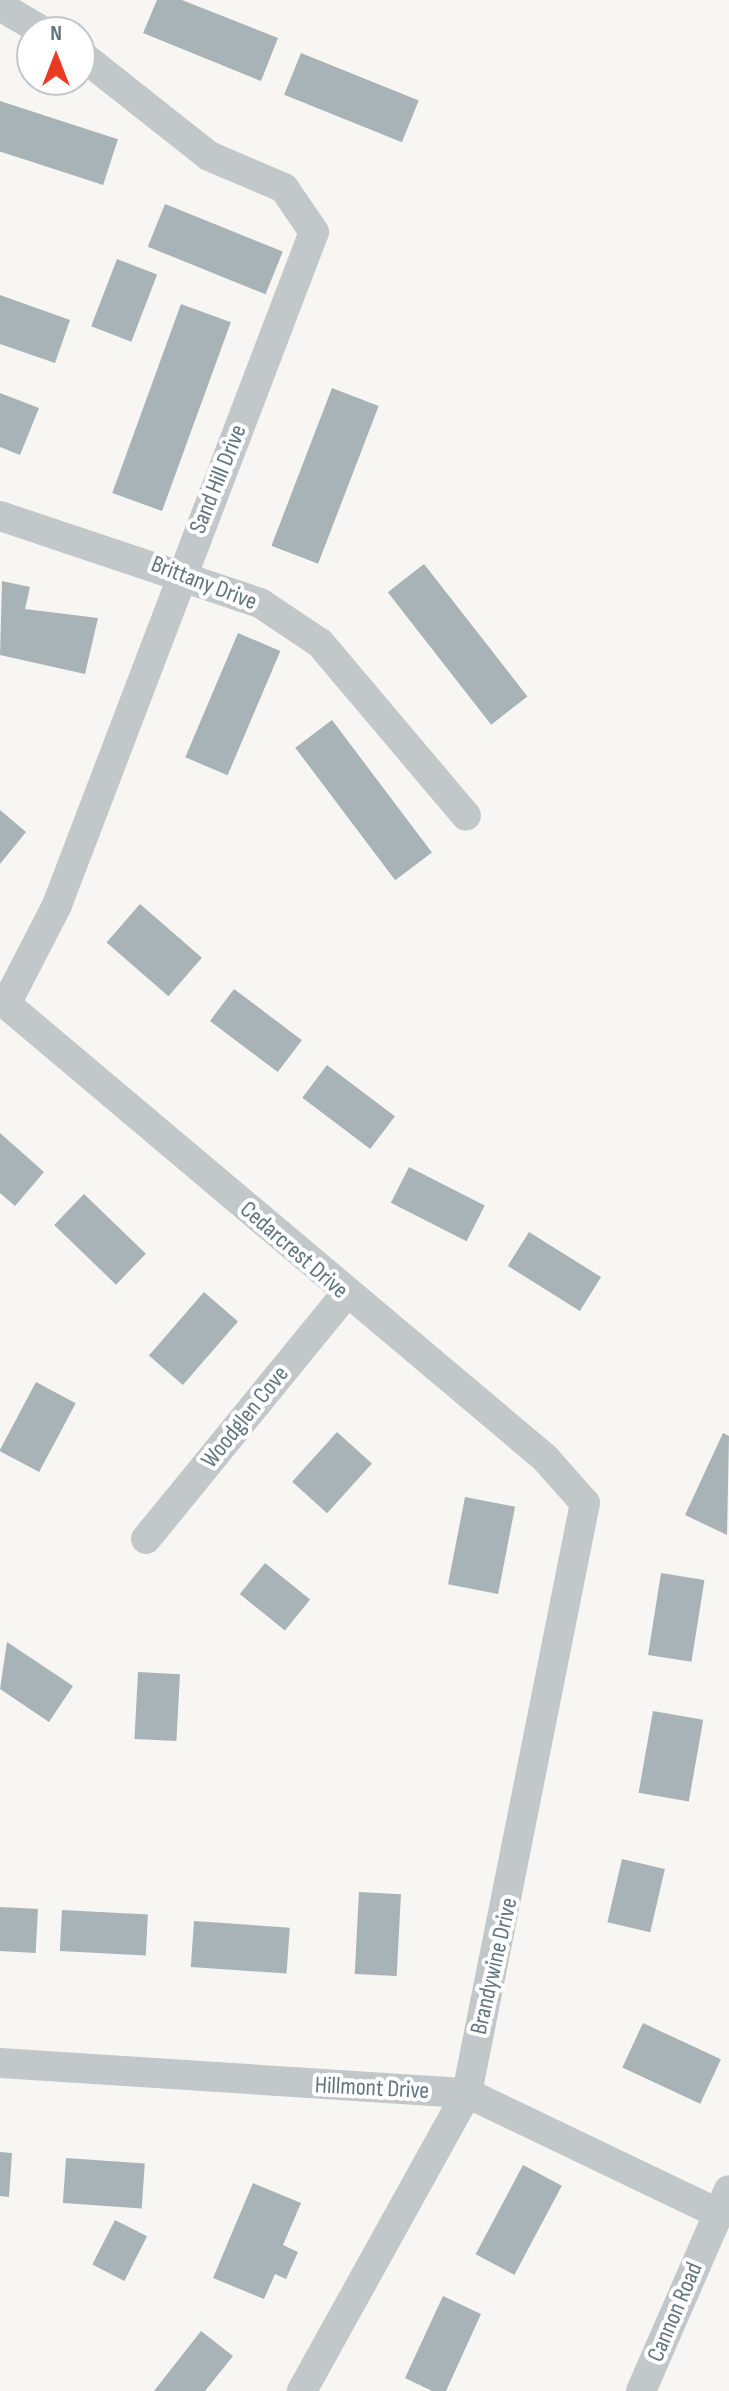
<!DOCTYPE html>
<style>
body{margin:0}
#map{position:relative;width:729px;height:2391px;overflow:hidden;background:#f7f6f3;font-family:"Sofia Sans Condensed",sans-serif}
div>[style]{position:absolute}
[style*='--x']{left:calc(var(--x)*1px);top:calc(var(--y)*1px);width:calc(var(--w)*1px);rotate:calc(var(--a)*1deg)}
.building>*{inset:0;background:#a8b3b7;transform-origin:0 0}
.minor>*{height:30px;margin:-15px;padding:0 15px;transform-origin:15px;border-radius:15px;background:#c2c7c9}
span{translate:-50% -50%;white-space:nowrap;text-align:center;line-height:1.15;-webkit-text-stroke:8px #fff;paint-order:stroke}
.street-label{font-size:24px;color:#61757f}
.north{position:absolute;left:16px;top:16px;width:80px;height:80px;box-sizing:border-box;background:#fff;border:2px solid #c0c8cc;border-radius:50%;rotate:0deg;font-size:22px;font-weight:700;line-height:32px;text-align:center;color:#61757f}
.north::after{content:'';display:block;margin:auto;width:28px;height:36px;background:#e83b22;clip-path:polygon(50% 0,100% 100%,50% 72%,0 100%)}
</style>
<div id="map">
<div class="building">
<div style="clip-path:polygon(157px 0,182px 0,278px 38px,261px 81px,143px 33px)"></div>
<div style="left:301px;top:53px;width:127px;height:45px;rotate:22deg"></div>
<div style="left:0;top:101px;width:124px;height:48px;rotate:18deg"></div>
<div style="left:165px;top:204px;width:127px;height:46px;rotate:22deg"></div>
<div style="left:117px;top:259px;width:43px;height:72px;rotate:21deg"></div>
<div style="clip-path:polygon(0 295px,70px 320px,55px 363px,0 344px)"></div>
<div style="left:181px;top:304px;width:53px;height:201px;rotate:20deg"></div>
<div style="left:332px;top:388px;width:50px;height:169px;rotate:21deg"></div>
<div style="clip-path:polygon(0 393px,39px 408px,20px 455px,0 447px)"></div>
<div style="left:424px;top:564px;width:168px;height:46px;rotate:52deg"></div>
<div style="clip-path:polygon(2px 581px,30px 587px,25px 609px,98px 618px,85px 674px,0 655px)"></div>
<div style="left:238px;top:633px;width:46px;height:135px;rotate:23deg"></div>
<div style="left:332px;top:720px;width:166px;height:46px;rotate:53deg"></div>
<div style="clip-path:polygon(0 810px,26px 832px,0 864px)"></div>
<div style="left:140px;top:904px;width:82px;height:51px;rotate:41deg"></div>
<div style="left:234px;top:989px;width:85px;height:40px;rotate:37deg"></div>
<div style="left:327px;top:1065px;width:85px;height:41px;rotate:37deg"></div>
<div style="clip-path:polygon(0 1133px,44px 1172px,15px 1206px,0 1193px)"></div>
<div style="left:409px;top:1167px;width:85px;height:40px;rotate:27deg"></div>
<div style="left:84px;top:1194px;width:86px;height:43px;rotate:44deg"></div>
<div style="left:529px;top:1232px;width:85px;height:40px;rotate:32deg"></div>
<div style="left:204px;top:1292px;width:45px;height:84px;rotate:41deg"></div>
<div style="left:36px;top:1382px;width:45px;height:78px;rotate:28deg"></div>
<div style="left:337px;top:1432px;width:47px;height:67px;rotate:42deg"></div>
<div style="clip-path:polygon(723px 1433px,729px 1436px,727px 1535px,685px 1515px)"></div>
<div style="left:465px;top:1497px;width:51px;height:89px;rotate:11deg"></div>
<div style="left:265px;top:1563px;width:58px;height:40px;rotate:39deg"></div>
<div style="left:661px;top:1573px;width:44px;height:83px;rotate:9deg"></div>
<div style="clip-path:polygon(7px 1642px,73px 1686px,49px 1722px,0 1689px)"></div>
<div style="left:138px;top:1672px;width:42px;height:67px;rotate:3deg"></div>
<div style="left:653px;top:1711px;width:51px;height:83px;rotate:10deg"></div>
<div style="left:622px;top:1859px;width:44px;height:65px;rotate:13deg"></div>
<div style="left:359px;top:1892px;width:42px;height:82px;rotate:3deg"></div>
<div style="left:0;top:1907px;width:38px;height:44px;rotate:3deg"></div>
<div style="left:62px;top:1910px;width:86px;height:41px;rotate:3deg"></div>
<div style="left:194px;top:1921px;width:96px;height:46px;rotate:4deg"></div>
<div style="left:643px;top:2023px;width:86px;height:49px;rotate:25deg"></div>
<div style="clip-path:polygon(0 2152px,12px 2153px,9px 2197px,0 2196px)"></div>
<div style="left:66px;top:2158px;width:79px;height:45px;rotate:4deg"></div>
<div style="left:523px;top:2165px;width:44px;height:101px;rotate:28deg"></div>
<div style="clip-path:polygon(253px 2183px,301px 2203px,283px 2245px,298px 2252px,286px 2279px,275px 2274px,264px 2299px,213px 2278px)"></div>
<div style="left:115px;top:2220px;width:36px;height:50px;rotate:27deg"></div>
<div style="clip-path:polygon(443px 2296px,481px 2314px,446px 2391px,432px 2391px,405px 2378px)"></div>
<div style="clip-path:polygon(201px 2331px,233px 2356px,205px 2391px,154px 2391px)"></div>
</div>
<div class="minor">
<div style="--x:0;--y:6;--w:51;--a:30.6"></div>
<div style="--x:0;--y:516;--w:274;--a:18.5"></div>
<div style="--x:260;--y:603;--w:72;--a:33.7"></div>
<div style="--x:320;--y:643;--w:226;--a:49.8"></div>
<div style="--x:0;--y:999;--w:713;--a:40.1"></div>
<div style="--x:545;--y:1458;--w:60;--a:48.4"></div>
<div style="--x:585;--y:1503;--w:602;--a:101.31"></div>
<div style="--x:467;--y:2093;--w:341;--a:119"></div>
<div style="--x:6;--y:1004;--w:111;--a:-62.7"></div>
<div style="--x:57;--y:905;--w:720;--a:-69.1"></div>
<div style="--x:314;--y:232;--w:53;--a:-124.3"></div>
<div style="--x:284;--y:188;--w:82;--a:-156.9"></div>
<div style="--x:209;--y:156;--w:164;--a:-141.7"></div>
<div style="--x:146;--y:1539;--w:315;--a:-50.8"></div>
<div style="--x:0;--y:2063;--w:468;--a:3.7"></div>
<div style="--x:467;--y:2093;--w:277;--a:25.6"></div>
<div style="--x:641;--y:2391;--w:219;--a:-66.4"></div>
</div>
<div class="street-label">
<span style="left:218px;top:479px;rotate:-68deg">Sand Hill Drive</span>
<span style="left:204px;top:583px;rotate:21deg">Brittany Drive</span>
<span style="left:294px;top:1250px;rotate:41deg">Cedarcrest Drive</span>
<span style="left:245px;top:1417px;rotate:-51deg">Woodglen Cove</span>
<span style="left:494px;top:1966px;rotate:-77deg">Brandywine Drive</span>
<span style="left:372px;top:2088px;rotate:3deg">Hillmont Drive</span>
<span style="left:675px;top:2312px;rotate:-67deg">Cannon Road</span>
</div>
<div class="north">N</div>
</div>
